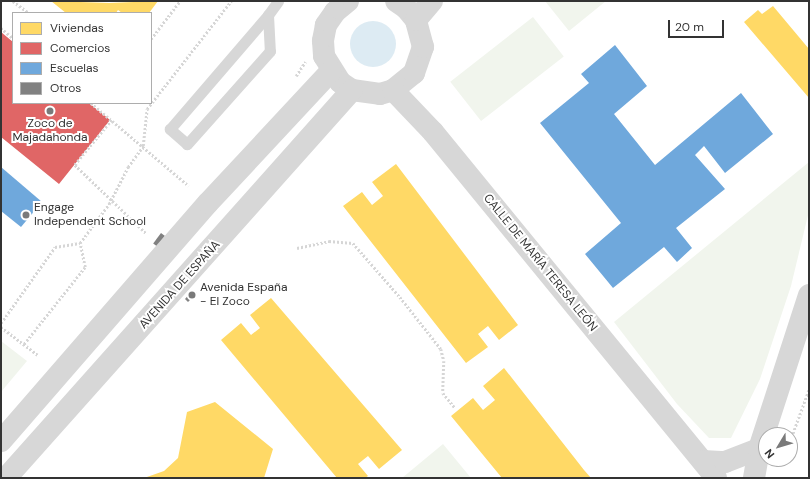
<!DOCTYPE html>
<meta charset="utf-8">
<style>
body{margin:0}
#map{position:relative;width:810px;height:479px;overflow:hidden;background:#fff;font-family:"DM Sans",sans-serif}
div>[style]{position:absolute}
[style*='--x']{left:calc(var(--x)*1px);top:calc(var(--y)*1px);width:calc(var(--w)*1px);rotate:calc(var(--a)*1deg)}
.green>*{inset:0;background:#f1f5ed;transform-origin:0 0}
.water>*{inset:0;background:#ddebf3}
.round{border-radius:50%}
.homes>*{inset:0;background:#ffd966}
.shops>*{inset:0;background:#e06666}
.schools>*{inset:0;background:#6fa8dc}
.building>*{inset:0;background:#818181;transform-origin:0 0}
.path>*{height:2.5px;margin-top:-1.25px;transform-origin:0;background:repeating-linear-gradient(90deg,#d6d6d6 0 2px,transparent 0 4px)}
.lane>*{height:11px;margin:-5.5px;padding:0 5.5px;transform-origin:5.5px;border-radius:5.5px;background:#d7d7d7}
.street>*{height:22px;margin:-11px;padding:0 11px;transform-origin:11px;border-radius:11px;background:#d7d7d7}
.dots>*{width:11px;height:11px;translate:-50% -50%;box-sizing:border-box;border:2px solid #fff;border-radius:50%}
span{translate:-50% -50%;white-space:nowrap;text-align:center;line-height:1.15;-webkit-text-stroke:4px #fff;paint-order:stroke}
.poi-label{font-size:12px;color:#333}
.left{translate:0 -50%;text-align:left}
.street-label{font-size:12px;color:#333}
.frame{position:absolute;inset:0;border:2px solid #333;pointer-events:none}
.legend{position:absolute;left:12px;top:12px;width:140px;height:92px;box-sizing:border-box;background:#fff;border:1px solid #adadad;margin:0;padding:5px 7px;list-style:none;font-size:12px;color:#333}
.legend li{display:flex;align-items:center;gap:8px;height:20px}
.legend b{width:20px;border:1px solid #adadad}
.north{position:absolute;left:758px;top:427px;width:40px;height:40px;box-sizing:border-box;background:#fff;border:1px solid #adadad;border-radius:50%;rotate:232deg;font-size:11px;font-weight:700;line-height:16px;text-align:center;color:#333}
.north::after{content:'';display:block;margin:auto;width:14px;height:18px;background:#7a7a7a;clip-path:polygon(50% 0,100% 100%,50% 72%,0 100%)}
.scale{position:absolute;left:668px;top:20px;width:56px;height:18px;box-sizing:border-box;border:2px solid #333;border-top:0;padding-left:5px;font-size:12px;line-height:14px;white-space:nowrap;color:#333;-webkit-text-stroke:3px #fff;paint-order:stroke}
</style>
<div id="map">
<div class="green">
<div style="clip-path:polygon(545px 1px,606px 1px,569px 31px)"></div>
<div style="left:533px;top:17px;width:50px;height:105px;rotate:52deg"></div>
<div style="clip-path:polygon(809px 162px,809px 211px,791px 286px,760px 379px,731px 438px,709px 438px,677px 404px,614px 322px)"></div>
<div style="clip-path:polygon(1px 341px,27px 361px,1px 392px)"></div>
<div style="clip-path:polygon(443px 444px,471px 478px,402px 478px)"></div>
</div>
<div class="water">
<div class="round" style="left:350px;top:21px;width:46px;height:46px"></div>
</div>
<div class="homes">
<div style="clip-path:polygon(51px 1px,109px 3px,158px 1px,149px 13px,122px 13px,118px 10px,116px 13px,66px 13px)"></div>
<div style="clip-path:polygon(773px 6px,809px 49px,809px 98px,744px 22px,758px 10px,762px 14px)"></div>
<div style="clip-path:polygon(396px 164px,518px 325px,499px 340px,488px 326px,478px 334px,488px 347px,466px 363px,343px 206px,362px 192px,372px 205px,383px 196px,372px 182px)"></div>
<div style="clip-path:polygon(271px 298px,402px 450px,379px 469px,368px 456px,358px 464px,368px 476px,365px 478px,337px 478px,221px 340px,241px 323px,251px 335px,260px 328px,250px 315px)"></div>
<div style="clip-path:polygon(504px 368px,584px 470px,591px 478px,502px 478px,451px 416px,473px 398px,483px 410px,495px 400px,483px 386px)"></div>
<div style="clip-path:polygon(215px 402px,273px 449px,264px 478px,144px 478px,164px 471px,178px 458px,187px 412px)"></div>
</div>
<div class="shops">
<div style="clip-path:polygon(1px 32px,13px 42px,13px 103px,89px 103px,110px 120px,59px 184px,1px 137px)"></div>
</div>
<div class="schools">
<div style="clip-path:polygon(615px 45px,647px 86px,614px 114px,655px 165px,741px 93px,773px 134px,725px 173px,704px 146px,695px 155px,725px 189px,676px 228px,692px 248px,677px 262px,664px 247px,613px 288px,585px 254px,621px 223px,540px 123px,589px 83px,581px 74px)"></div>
<div style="clip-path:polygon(1px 167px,42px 202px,21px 227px,1px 211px)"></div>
</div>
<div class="building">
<div style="left:161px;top:233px;width:5px;height:13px;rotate:37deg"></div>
<div style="clip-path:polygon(193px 290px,197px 293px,188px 302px,185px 299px)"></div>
</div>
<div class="path">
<div style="--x:13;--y:1;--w:20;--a:37"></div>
<div style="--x:1;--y:28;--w:16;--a:40"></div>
<div style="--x:151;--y:39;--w:48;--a:-52.7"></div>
<div style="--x:296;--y:76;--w:17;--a:-57"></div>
<div style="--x:91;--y:103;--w:128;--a:40.3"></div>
<div style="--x:112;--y:120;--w:58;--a:129.4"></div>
<div style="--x:75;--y:165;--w:98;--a:43.8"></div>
<div style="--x:297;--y:248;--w:33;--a:-12"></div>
<div style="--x:329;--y:241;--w:24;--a:5"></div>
<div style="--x:353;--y:243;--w:72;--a:49"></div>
<div style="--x:400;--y:297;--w:66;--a:51.7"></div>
<div style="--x:441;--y:349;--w:12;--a:76"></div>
<div style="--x:444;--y:361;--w:32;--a:92"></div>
<div style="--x:443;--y:393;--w:19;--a:51"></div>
<div style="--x:1;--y:323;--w:93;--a:-54.6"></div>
<div style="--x:55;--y:247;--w:25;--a:-9"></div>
<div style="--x:80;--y:243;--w:49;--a:-53.4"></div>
<div style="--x:109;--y:204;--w:42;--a:-62.8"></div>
<div style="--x:128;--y:167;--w:26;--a:-54"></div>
<div style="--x:143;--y:146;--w:37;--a:-84"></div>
<div style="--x:147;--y:109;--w:137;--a:-52.1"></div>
<div style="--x:1;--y:327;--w:46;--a:37.1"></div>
<div style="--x:24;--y:344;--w:98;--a:-51.6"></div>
<div style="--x:85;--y:267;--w:25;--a:-102"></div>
<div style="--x:790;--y:441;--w:55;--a:-69.9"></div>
</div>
<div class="lane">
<div style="--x:268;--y:15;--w:36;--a:87"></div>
<div style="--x:270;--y:51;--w:125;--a:131.7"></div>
<div style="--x:187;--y:144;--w:23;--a:-139"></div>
<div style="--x:170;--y:129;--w:150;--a:-49.3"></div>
<div style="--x:268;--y:15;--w:17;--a:-54"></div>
</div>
<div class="street">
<div style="--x:348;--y:1;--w:17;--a:140"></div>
<div style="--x:335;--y:12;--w:16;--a:125"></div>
<div style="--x:326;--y:25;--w:16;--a:101"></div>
<div style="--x:323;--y:41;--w:15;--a:86"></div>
<div style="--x:324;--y:56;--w:31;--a:58"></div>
<div style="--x:340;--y:82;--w:14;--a:34"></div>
<div style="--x:352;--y:90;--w:28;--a:8"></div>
<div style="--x:380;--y:94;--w:14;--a:-17"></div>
<div style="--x:393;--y:90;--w:27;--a:-39"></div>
<div style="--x:414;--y:73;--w:28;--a:-71"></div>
<div style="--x:423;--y:47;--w:28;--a:-105"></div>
<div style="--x:416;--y:20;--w:16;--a:-130"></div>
<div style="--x:406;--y:8;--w:12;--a:-145"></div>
<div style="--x:416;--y:20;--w:25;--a:-50"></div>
<div style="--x:393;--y:90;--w:58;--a:46.4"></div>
<div style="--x:433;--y:132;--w:447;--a:50.7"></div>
<div style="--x:1;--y:441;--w:315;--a:-49"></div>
<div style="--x:208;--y:203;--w:180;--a:-47"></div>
<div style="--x:703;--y:461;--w:22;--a:3"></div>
<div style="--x:725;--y:462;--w:36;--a:-21"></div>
<div style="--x:6;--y:478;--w:520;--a:-48.27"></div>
<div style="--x:754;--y:478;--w:29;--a:-80"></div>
<div style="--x:759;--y:449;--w:162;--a:-72"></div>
</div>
<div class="dots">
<div style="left:50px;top:111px;background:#7a7a7a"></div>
<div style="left:26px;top:215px;background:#7a7a7a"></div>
<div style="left:192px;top:295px;background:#7a7a7a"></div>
</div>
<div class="poi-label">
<span style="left:50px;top:131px">Zoco de<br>Majadahonda</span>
<span class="left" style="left:34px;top:215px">Engage<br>Independent School</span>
<span class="left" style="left:200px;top:295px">Avenida España<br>- El Zoco</span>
</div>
<div class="street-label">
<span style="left:540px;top:263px;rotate:51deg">CALLE DE MARÍA TERESA LEÓN</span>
<span style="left:180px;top:285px;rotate:-48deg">AVENIDA DE ESPAÑA</span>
</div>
<div class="frame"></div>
<ul class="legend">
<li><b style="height:11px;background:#ffd966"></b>Viviendas</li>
<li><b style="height:11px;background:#e06666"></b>Comercios</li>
<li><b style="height:11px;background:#6fa8dc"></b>Escuelas</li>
<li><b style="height:11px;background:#818181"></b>Otros</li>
</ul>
<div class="north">N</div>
<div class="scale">20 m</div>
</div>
